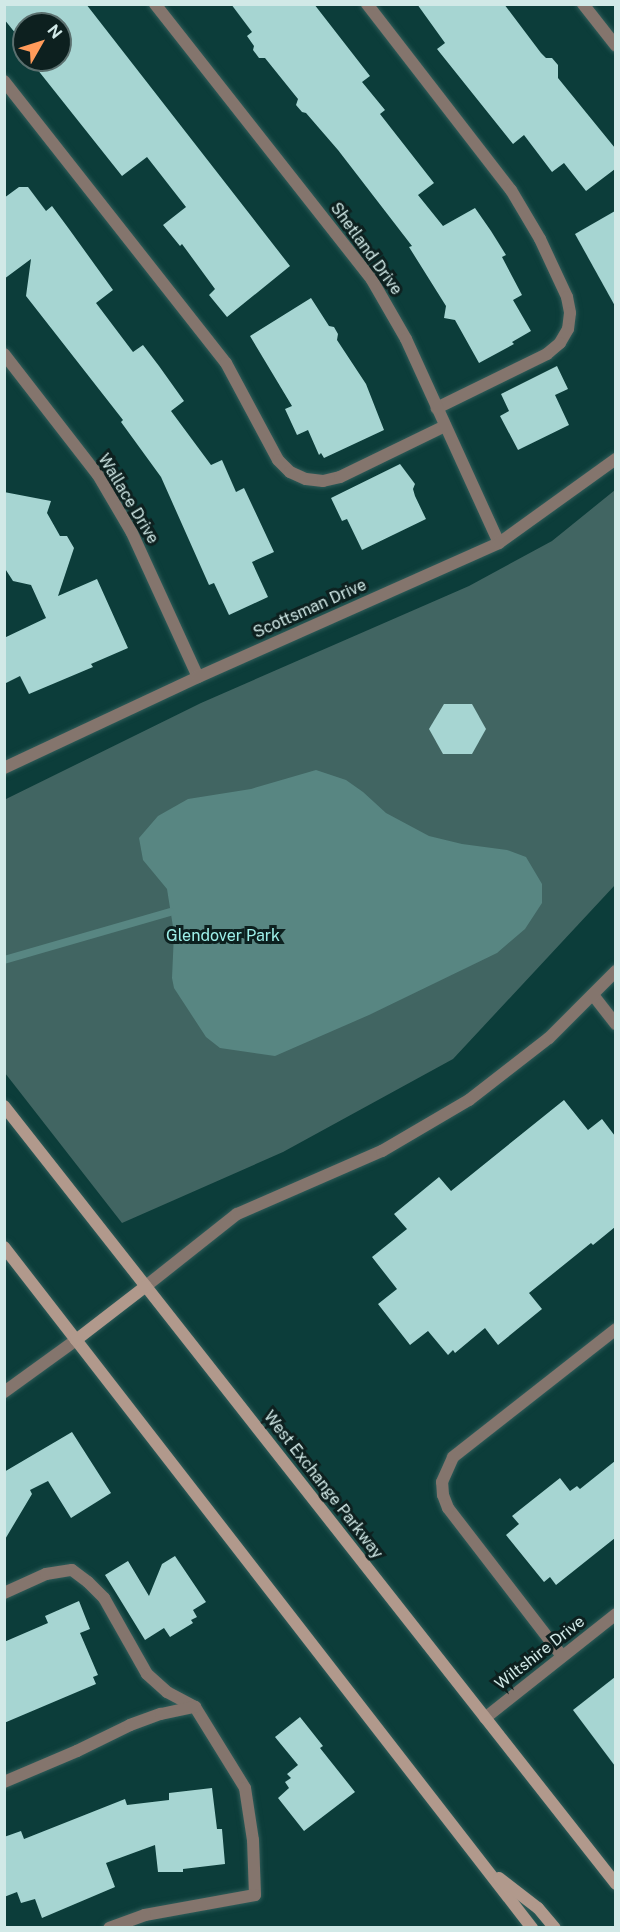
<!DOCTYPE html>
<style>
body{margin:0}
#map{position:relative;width:620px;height:1932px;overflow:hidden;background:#0c3d3a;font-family:"Public Sans",sans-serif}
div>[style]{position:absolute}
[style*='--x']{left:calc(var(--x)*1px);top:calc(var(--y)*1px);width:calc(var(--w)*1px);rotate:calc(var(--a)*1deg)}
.green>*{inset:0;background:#416562}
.water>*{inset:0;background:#588682}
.stream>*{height:8px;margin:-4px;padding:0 4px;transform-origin:4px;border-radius:4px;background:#588682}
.building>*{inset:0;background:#a6d5d2}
.roads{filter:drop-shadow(0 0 2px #2f5c59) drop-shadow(0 0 2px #2f5c59)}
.lane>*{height:12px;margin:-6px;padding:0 6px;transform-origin:6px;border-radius:6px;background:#84756d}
.street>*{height:12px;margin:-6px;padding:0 6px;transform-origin:6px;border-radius:6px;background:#84756d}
.secondary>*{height:12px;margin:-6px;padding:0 6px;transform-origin:6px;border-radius:6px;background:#b1998c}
span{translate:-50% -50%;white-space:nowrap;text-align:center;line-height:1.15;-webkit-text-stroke:6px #0d201f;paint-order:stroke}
.street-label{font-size:16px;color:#d1e9e7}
.park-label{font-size:16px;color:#9eefe9}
.frame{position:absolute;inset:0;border:6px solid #d1e9e7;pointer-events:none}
.north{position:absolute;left:12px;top:12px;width:60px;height:60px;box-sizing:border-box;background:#0d201f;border:2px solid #5b706f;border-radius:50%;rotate:51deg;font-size:16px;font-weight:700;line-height:24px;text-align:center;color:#d1e9e7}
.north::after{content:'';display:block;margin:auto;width:21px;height:27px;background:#ff9b5a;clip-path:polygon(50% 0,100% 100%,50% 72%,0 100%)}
</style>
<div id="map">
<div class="green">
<div style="clip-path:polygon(615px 490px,615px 885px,453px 1059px,283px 1152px,122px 1223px,5px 1073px,4px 800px,201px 703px,469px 586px,552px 541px)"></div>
</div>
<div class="water">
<div style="clip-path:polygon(316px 770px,346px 780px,363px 792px,386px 813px,429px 836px,462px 844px,507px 850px,526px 857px,542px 884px,542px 903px,525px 929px,497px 953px,369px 1015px,275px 1056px,220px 1048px,206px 1037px,174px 988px,172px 978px,174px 933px,167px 889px,143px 860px,139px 838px,158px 816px,188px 799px,251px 789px)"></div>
</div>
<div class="stream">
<div style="--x:4;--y:960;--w:173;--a:-16.1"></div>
</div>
<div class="building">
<div style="clip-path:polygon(4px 4px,86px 4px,290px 266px,227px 317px,209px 295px,215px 289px,182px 244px,180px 246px,163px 225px,186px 207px,147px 157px,122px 176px,37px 69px,40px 66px,36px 60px,60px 60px,60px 24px,24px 24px,24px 44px,4px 19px)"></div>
<div style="clip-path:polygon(231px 4px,314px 4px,370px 76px,362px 82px,385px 110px,380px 114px,434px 183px,418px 195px,443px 226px,475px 208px,491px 231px,506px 255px,502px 257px,522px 295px,513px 300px,531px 331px,512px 342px,514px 344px,479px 363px,455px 320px,444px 318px,446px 306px,409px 247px,412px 246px,338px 150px,306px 113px,302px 112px,296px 105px,298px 99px,265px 58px,259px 58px,253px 50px,254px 46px,247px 36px,252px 32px)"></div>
<div style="clip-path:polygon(417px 4px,504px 4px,541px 53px,546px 58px,552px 58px,558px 65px,558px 78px,615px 148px,615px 169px,586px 191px,564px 163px,552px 172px,524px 135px,513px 144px,437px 49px,445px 43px)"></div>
<div style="clip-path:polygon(19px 187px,28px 187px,46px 211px,52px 206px,69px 229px,113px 290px,96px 303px,133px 352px,143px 345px,159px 366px,184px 401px,171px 411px,211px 465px,222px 460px,236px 492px,244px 488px,274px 552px,252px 562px,268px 597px,229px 615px,214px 583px,209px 585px,161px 477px,121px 422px,123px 420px,26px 296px,31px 259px,4px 279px,4px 198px)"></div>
<div style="clip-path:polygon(615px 211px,615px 306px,575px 234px)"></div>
<div style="clip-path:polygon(311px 298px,329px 326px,334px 327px,338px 334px,337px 340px,366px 384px,384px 430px,324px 458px,321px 453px,319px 455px,308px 430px,297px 435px,285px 409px,292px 406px,250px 336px)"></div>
<div style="clip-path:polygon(557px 366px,568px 389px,555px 395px,569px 425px,518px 450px,500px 416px,509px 411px,501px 394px)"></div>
<div style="clip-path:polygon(400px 464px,415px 484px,413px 489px,415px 496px,426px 519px,362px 550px,347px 519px,342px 521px,331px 498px)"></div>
<div style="clip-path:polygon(4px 492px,51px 501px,47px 513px,60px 536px,67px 536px,74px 548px,58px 596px,97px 579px,128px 648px,91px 664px,93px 667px,29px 694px,20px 676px,4px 684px,4px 638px,46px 618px,31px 585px,13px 581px,4px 567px)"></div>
<div style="clip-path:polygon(444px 704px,472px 704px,486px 729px,472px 754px,443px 754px,429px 729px)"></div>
<div style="clip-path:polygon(564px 1100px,588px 1130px,602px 1119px,615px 1136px,615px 1227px,593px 1245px,591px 1243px,529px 1293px,542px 1309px,498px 1345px,485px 1328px,455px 1353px,453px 1350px,448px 1355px,428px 1331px,410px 1345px,378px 1304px,397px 1289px,372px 1257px,407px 1229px,394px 1214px,439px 1177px,451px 1191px)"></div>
<div style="clip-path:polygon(72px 1432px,111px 1493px,71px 1518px,48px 1481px,30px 1490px,32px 1494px,4px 1541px,4px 1472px)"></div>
<div style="clip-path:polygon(615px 1461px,615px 1538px,556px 1585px,550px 1577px,544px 1582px,506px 1535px,519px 1524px,512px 1516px,560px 1478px,570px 1491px,577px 1486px,580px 1489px)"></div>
<div style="clip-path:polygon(175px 1556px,206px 1602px,193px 1610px,197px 1617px,191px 1620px,193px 1623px,170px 1637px,164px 1628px,145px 1640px,105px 1575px,128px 1561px,149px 1596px,162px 1564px)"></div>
<div style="clip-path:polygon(79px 1601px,90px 1629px,80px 1633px,98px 1675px,93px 1677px,96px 1684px,4px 1723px,4px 1642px,48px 1623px,45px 1616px)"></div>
<div style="clip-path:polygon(615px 1677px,615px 1766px,573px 1710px)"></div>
<div style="clip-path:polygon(300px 1717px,323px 1746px,320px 1748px,355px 1792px,304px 1831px,278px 1798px,289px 1788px,285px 1782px,291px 1778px,287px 1774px,298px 1765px,275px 1737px)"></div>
<div style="clip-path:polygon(212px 1788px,217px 1829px,222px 1829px,225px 1864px,183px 1869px,183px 1872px,158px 1872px,155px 1845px,106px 1863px,115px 1887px,42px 1918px,35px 1899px,21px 1903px,17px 1892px,4px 1897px,4px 1837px,21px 1831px,24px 1839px,125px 1799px,127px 1805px,169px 1800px,169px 1793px)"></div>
</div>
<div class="roads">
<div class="lane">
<div style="--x:367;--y:4;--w:235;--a:52.3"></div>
<div style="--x:511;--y:190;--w:57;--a:59.4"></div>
<div style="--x:540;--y:239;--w:64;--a:65"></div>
<div style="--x:567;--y:297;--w:16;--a:79"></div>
<div style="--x:570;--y:313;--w:16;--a:97"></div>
<div style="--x:568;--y:329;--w:16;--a:120"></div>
<div style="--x:560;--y:343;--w:17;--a:140"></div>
<div style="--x:547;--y:354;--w:123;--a:153.9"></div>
<div style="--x:4;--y:81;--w:359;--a:51.8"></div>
<div style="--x:226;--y:363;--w:110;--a:61.8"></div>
<div style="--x:278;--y:460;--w:17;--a:45"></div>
<div style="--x:290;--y:472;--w:17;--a:24"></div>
<div style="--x:306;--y:479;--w:17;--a:7"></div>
<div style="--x:323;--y:481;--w:17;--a:-13"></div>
<div style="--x:340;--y:477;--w:117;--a:-25.9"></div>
<div style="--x:593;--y:995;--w:37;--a:52"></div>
<div style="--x:146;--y:1286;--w:116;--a:-38.4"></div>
<div style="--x:237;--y:1214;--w:158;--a:-23.5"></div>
<div style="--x:382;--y:1151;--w:101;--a:-30.4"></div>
<div style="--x:469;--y:1100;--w:101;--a:-37.8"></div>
<div style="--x:549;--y:1038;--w:95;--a:-45"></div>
<div style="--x:4;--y:1593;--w:46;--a:-24.3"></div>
<div style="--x:46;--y:1574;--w:26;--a:-9"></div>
<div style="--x:72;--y:1570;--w:20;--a:37"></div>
<div style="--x:88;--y:1582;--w:23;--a:45"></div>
<div style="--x:104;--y:1598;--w:87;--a:60.5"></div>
<div style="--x:147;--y:1674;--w:27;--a:42"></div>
<div style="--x:167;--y:1692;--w:32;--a:28"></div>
<div style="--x:195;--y:1707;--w:95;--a:58.3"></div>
<div style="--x:245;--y:1788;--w:53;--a:81.3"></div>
<div style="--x:253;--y:1840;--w:55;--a:87.9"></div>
<div style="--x:255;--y:1895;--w:112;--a:169.7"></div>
<div style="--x:145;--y:1915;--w:38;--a:160"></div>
<div style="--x:562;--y:1656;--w:187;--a:-127.6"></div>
<div style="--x:448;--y:1508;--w:14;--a:-111"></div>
<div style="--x:443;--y:1495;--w:13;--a:-94"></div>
<div style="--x:442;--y:1482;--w:27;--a:-66"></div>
<div style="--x:453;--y:1457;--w:207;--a:-38.1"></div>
</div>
<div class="street">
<div style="--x:155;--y:4;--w:351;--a:51.8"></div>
<div style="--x:372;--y:280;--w:68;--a:60"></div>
<div style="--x:406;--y:339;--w:224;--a:65.5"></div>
<div style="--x:583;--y:4;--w:53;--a:51.8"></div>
<div style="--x:4;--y:354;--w:153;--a:52.2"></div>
<div style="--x:98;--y:475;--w:67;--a:59.6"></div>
<div style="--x:132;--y:533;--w:158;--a:65.4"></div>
<div style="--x:4;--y:768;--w:214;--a:-25.1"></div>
<div style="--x:198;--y:677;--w:329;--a:-24"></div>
<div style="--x:499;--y:543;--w:144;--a:-35.7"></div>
<div style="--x:4;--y:1392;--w:89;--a:-35.8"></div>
<div style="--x:485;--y:1718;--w:167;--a:-38.4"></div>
<div style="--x:4;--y:1782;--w:79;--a:-23"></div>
<div style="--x:77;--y:1751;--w:59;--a:-26.1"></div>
<div style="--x:130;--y:1725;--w:33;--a:-20"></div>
<div style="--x:161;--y:1714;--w:35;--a:-12"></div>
</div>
<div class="secondary">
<div style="--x:4;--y:1106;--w:990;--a:51.81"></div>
<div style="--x:4;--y:1247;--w:862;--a:52.21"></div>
<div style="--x:76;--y:1340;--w:88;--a:-37.6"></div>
<div style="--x:499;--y:1878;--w:49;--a:37.6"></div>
<div style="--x:538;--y:1908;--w:26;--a:50"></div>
</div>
</div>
<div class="street-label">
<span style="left:366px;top:249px;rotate:54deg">Shetland Drive</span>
<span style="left:128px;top:499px;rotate:59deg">Wallace Drive</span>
<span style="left:310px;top:609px;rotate:-24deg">Scottsman Drive</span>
<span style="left:323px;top:1485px;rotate:52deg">West Exchange Parkway</span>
<span style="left:540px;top:1653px;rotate:-38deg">Wiltshire Drive</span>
</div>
<div class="park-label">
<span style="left:223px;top:936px">Glendover Park</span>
</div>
<div class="frame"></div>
<div class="north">N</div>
</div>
